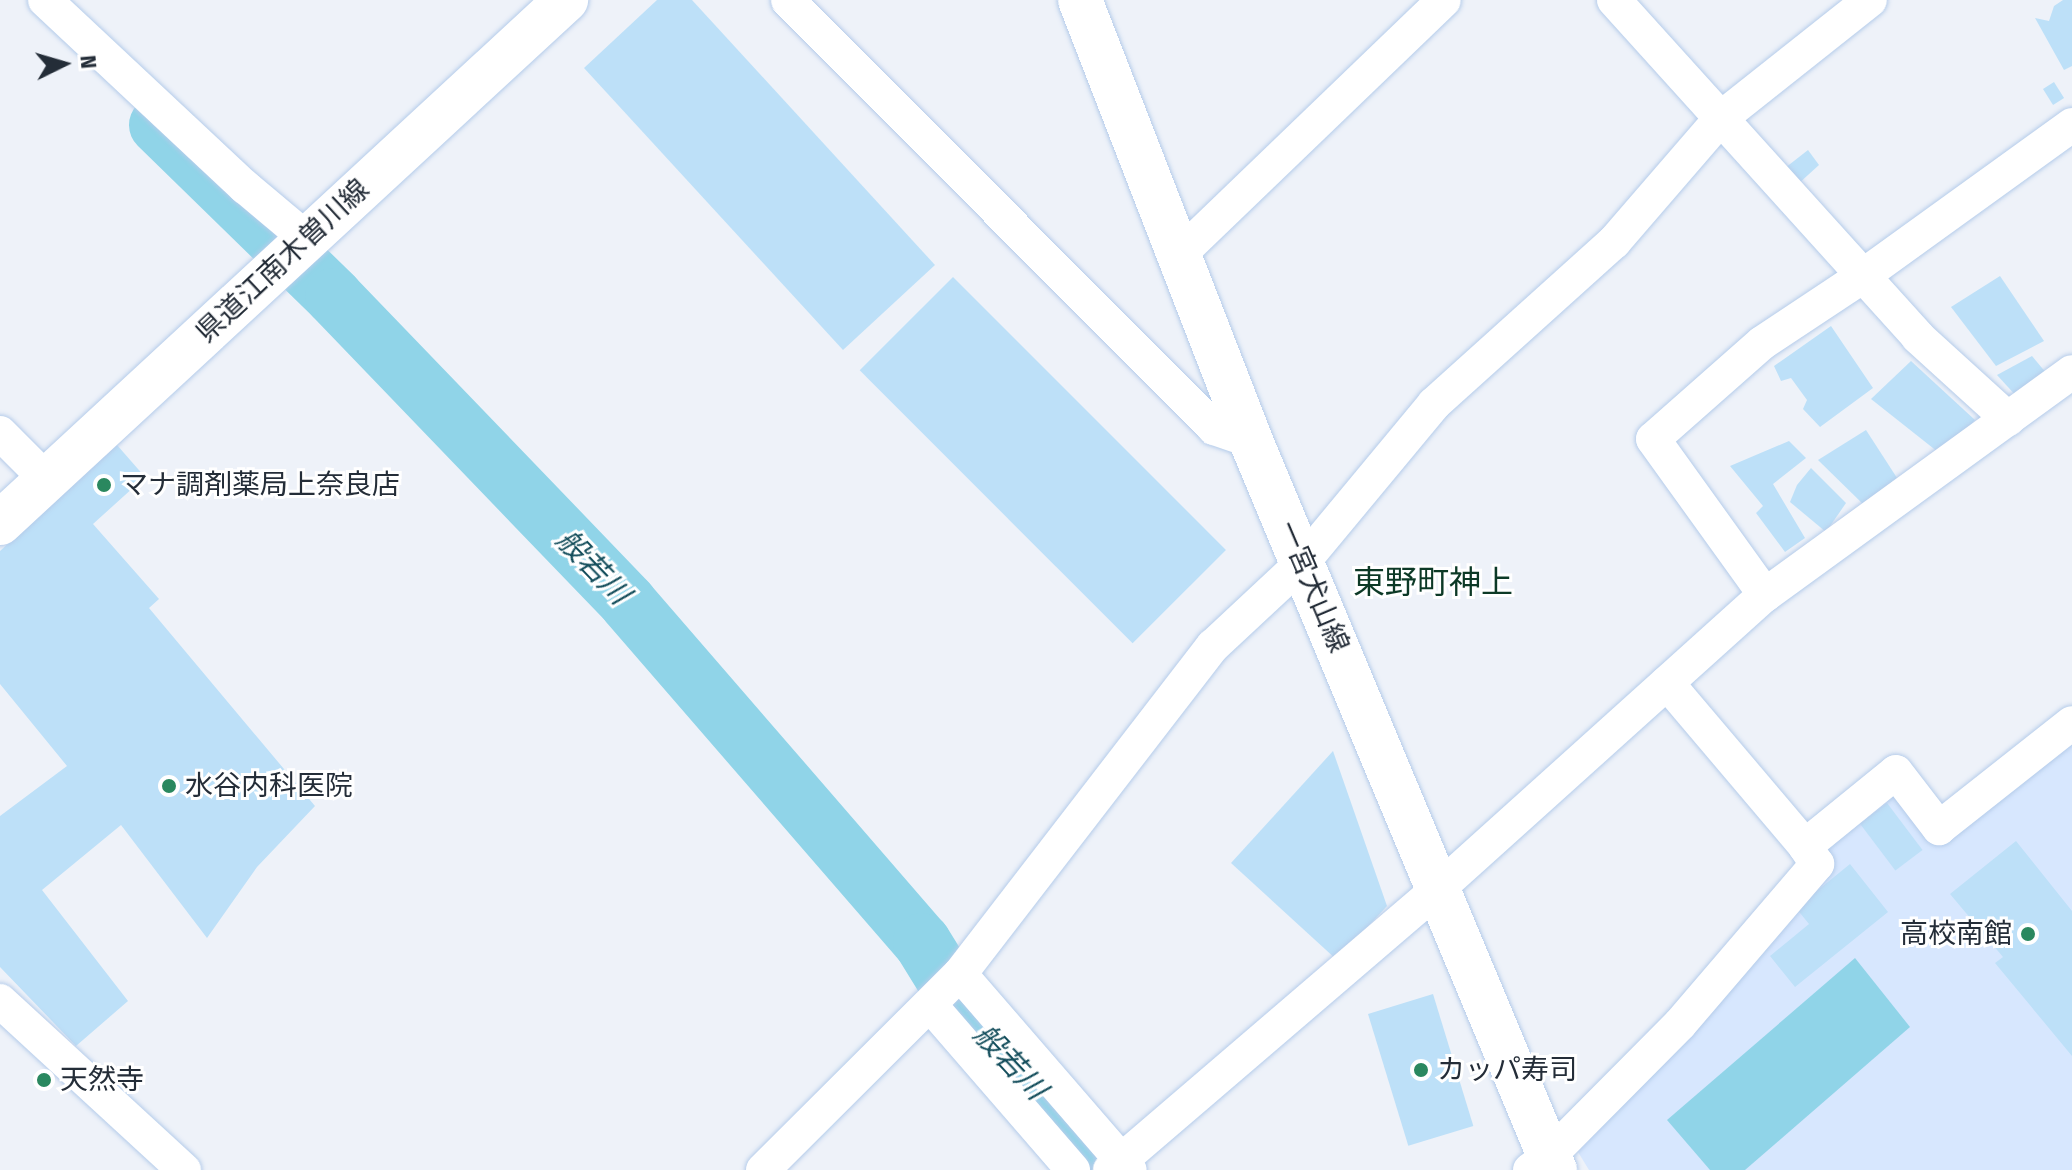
<!DOCTYPE html>
<meta charset="utf-8">
<style>
body{margin:0}
#map{position:relative;width:2072px;height:1170px;overflow:hidden;background:#eef2f9;font-family:"Fira Sans Condensed","Noto Sans JP",sans-serif}
div>[style]{position:absolute}
[style*='--x']{left:calc(var(--x)*1px);top:calc(var(--y)*1px);width:calc(var(--w)*1px);rotate:calc(var(--a)*1deg)}
.built>*{inset:0;background:#d7e7fe}
.water>*{inset:0;background:#90d4e8}
.river>*{height:58px;margin:-29px;padding:0 29px;transform-origin:29px;border-radius:29px;background:#90d4e8}
.building>*{inset:0;background:#bde0f8;transform-origin:0 0}
.roads{filter:drop-shadow(0 0 2px #b5ccea) drop-shadow(0 0 2px #b5ccea)}
.minor>*{height:34px;margin:-17px;padding:0 17px;transform-origin:17px;border-radius:17px;background:#fff}
.secondary>*{height:44px;margin:-22px;padding:0 22px;transform-origin:22px;border-radius:22px;background:#fff}
.primary>*{height:44px;margin:-22px;padding:0 22px;transform-origin:22px;border-radius:22px;background:#fff}
.dots>*{width:22px;height:22px;translate:-50% -50%;box-sizing:border-box;border:4px solid #fff;border-radius:50%}
span{translate:-50% -50%;white-space:nowrap;text-align:center;line-height:1.15;-webkit-text-stroke:6px #fff;paint-order:stroke}
.street-label{font-size:28px;color:#242d38}
.poi-label{font-size:28px;color:#242d38}
.left{translate:0 -50%;text-align:left}
.right{translate:-100% -50%;text-align:right}
.water-label{font-size:30px;color:#144e5c;font-style:italic}
.quarter-label{font-size:32px;color:#0c3926}
.north{position:absolute;left:24px;top:24px;width:80px;height:80px;-webkit-text-stroke:6px #fff;paint-order:stroke;rotate:85deg;font-size:22px;font-weight:700;line-height:32px;text-align:center;color:#242d38}
.north::after{content:'';display:block;margin:auto;width:28px;height:36px;background:#242d38;clip-path:polygon(50% 0,100% 100%,50% 72%,0 100%)}
</style>
<div id="map">
<div class="built">
<div style="clip-path:polygon(2072px 732px,2072px 1170px,1589px 1170px,1578px 1152px,1732px 979px,1819px 848px,1892px 781px,1936px 836px)"></div>
</div>
<div class="water">
<div style="clip-path:polygon(1855px 958px,1910px 1027px,1745px 1170px,1710px 1170px,1667px 1120px)"></div>
</div>
<div class="river">
<div style="--x:158;--y:125;--w:246;--a:44.3"></div>
<div style="--x:334;--y:297;--w:424;--a:46.1"></div>
<div style="--x:628;--y:603;--w:449;--a:49.1"></div>
<div style="--x:922;--y:942;--w:89;--a:58.3"></div>
<div style="--x:969;--y:1018;--w:170;--a:48.3"></div>
<div style="--x:1082;--y:1145;--w:38;--a:41"></div>
</div>
<div class="building">
<div style="clip-path:polygon(657px 0,692px 0,935px 265px,843px 350px,584px 68px)"></div>
<div style="clip-path:polygon(2063px 0,2072px 0,2072px 66px,2064px 70px,2035px 18px,2049px 21px,2054px 6px)"></div>
<div style="left:2054px;top:82px;width:19px;height:13px;rotate:58deg"></div>
<div style="clip-path:polygon(1808px 150px,1819px 165px,1797px 185px,1785px 168px)"></div>
<div style="clip-path:polygon(2000px 276px,2044px 341px,1996px 366px,1951px 307px)"></div>
<div style="left:953px;top:277px;width:386px;height:132px;rotate:45deg"></div>
<div style="clip-path:polygon(1831px 326px,1873px 388px,1820px 427px,1803px 409px,1807px 400px,1791px 378px,1781px 381px,1774px 366px)"></div>
<div style="clip-path:polygon(2032px 356px,2047px 374px,2018px 398px,1997px 375px)"></div>
<div style="clip-path:polygon(1911px 361px,1975px 420px,1943px 456px,1871px 399px)"></div>
<div style="clip-path:polygon(1866px 430px,1899px 481px,1866px 507px,1818px 460px)"></div>
<div style="clip-path:polygon(1789px 441px,1806px 458px,1773px 484px,1805px 538px,1785px 552px,1756px 513px,1763px 506px,1730px 466px)"></div>
<div style="clip-path:polygon(117px 445px,145px 477px,93px 524px,159px 599px,149px 608px,315px 806px,257px 867px,207px 938px,121px 825px,42px 890px,128px 1001px,76px 1046px,0 967px,0 816px,67px 766px,0 684px,0 551px)"></div>
<div style="clip-path:polygon(1811px 468px,1846px 503px,1826px 532px,1790px 502px,1797px 485px)"></div>
<div style="clip-path:polygon(1333px 751px,1387px 906px,1337px 960px,1231px 863px)"></div>
<div style="left:1887px;top:803px;width:59px;height:34px;rotate:53deg"></div>
<div style="clip-path:polygon(2016px 841px,2072px 911px,2072px 1056px,1995px 963px,2003px 957px,1950px 894px)"></div>
<div style="clip-path:polygon(1850px 864px,1888px 912px,1795px 987px,1770px 956px,1809px 924px,1796px 908px)"></div>
<div style="left:1433px;top:994px;width:138px;height:68px;rotate:73deg"></div>
</div>
<div class="roads">
<div class="minor">
<div style="--x:45;--y:0;--w:274;--a:43.1"></div>
<div style="--x:245;--y:187;--w:81;--a:40"></div>
<div style="--x:788;--y:0;--w:604;--a:45.13"></div>
<div style="--x:1214;--y:428;--w:39;--a:19"></div>
<div style="--x:1614;--y:0;--w:454;--a:47.9"></div>
<div style="--x:1918;--y:337;--w:122;--a:42.3"></div>
<div style="--x:2072;--y:125;--w:258;--a:144.2"></div>
<div style="--x:1863;--y:276;--w:121;--a:146.4"></div>
<div style="--x:1762;--y:343;--w:145;--a:138.6"></div>
<div style="--x:1653;--y:439;--w:192;--a:54.3"></div>
<div style="--x:1765;--y:595;--w:379;--a:-36"></div>
<div style="--x:1180;--y:254;--w:366;--a:-43.9"></div>
<div style="--x:0;--y:433;--w:66;--a:45"></div>
<div style="--x:1667;--y:683;--w:214;--a:49.7"></div>
<div style="--x:960;--y:974;--w:259;--a:49.1"></div>
<div style="--x:0;--y:1001;--w:250;--a:42.6"></div>
<div style="--x:931;--y:1006;--w:217;--a:49.1"></div>
<div style="--x:763;--y:1170;--w:278;--a:-44.9"></div>
<div style="--x:960;--y:974;--w:414;--a:-52.4"></div>
<div style="--x:1213;--y:646;--w:123;--a:-43"></div>
<div style="--x:1303;--y:562;--w:205;--a:-50.3"></div>
<div style="--x:1434;--y:404;--w:242;--a:-42"></div>
<div style="--x:1614;--y:242;--w:164;--a:-49.2"></div>
<div style="--x:1721;--y:118;--w:190;--a:-38.4"></div>
<div style="--x:1110;--y:1170;--w:432;--a:-40.6"></div>
<div style="--x:1438;--y:889;--w:440;--a:-42"></div>
<div style="--x:1530;--y:1170;--w:22;--a:-36"></div>
<div style="--x:1548;--y:1157;--w:187;--a:-45.2"></div>
<div style="--x:1680;--y:1024;--w:211;--a:-49.4"></div>
<div style="--x:1817;--y:864;--w:22;--a:-124"></div>
<div style="--x:1805;--y:846;--w:117;--a:-39.1"></div>
<div style="--x:1896;--y:772;--w:71;--a:52.5"></div>
<div style="--x:1939;--y:828;--w:169;--a:-38.3"></div>
</div>
<div class="secondary">
<div style="--x:0;--y:523;--w:771;--a:-42.74"></div>
</div>
<div class="primary">
<div style="--x:1080;--y:0;--w:473;--a:68.8"></div>
<div style="--x:1251;--y:441;--w:790;--a:67.36"></div>
</div>
</div>
<div class="dots">
<div style="left:104px;top:485px;background:#2a885f"></div>
<div style="left:169px;top:786px;background:#2a885f"></div>
<div style="left:2028px;top:934px;background:#2a885f"></div>
<div style="left:1421px;top:1070px;background:#2a885f"></div>
<div style="left:44px;top:1080px;background:#2a885f"></div>
</div>
<div class="street-label">
<span style="left:283px;top:261px;rotate:-43deg">県道江南木曽川線</span>
<span style="left:1313px;top:587px;rotate:67deg">一宮犬山線</span>
</div>
<div class="poi-label">
<span class="left" style="left:120px;top:485px">マナ調剤薬局上奈良店</span>
<span class="left" style="left:185px;top:786px">水谷内科医院</span>
<span class="right" style="left:2012px;top:934px">高校南館</span>
<span class="left" style="left:1437px;top:1070px">カッパ寿司</span>
<span class="left" style="left:60px;top:1080px">天然寺</span>
</div>
<div class="water-label">
<span style="left:593px;top:567px;rotate:46deg">般若川</span>
<span style="left:1010px;top:1062px;rotate:47deg">般若川</span>
</div>
<div class="quarter-label">
<span style="left:1433px;top:582px">東野町神上</span>
</div>
<div class="north">N</div>
</div>
